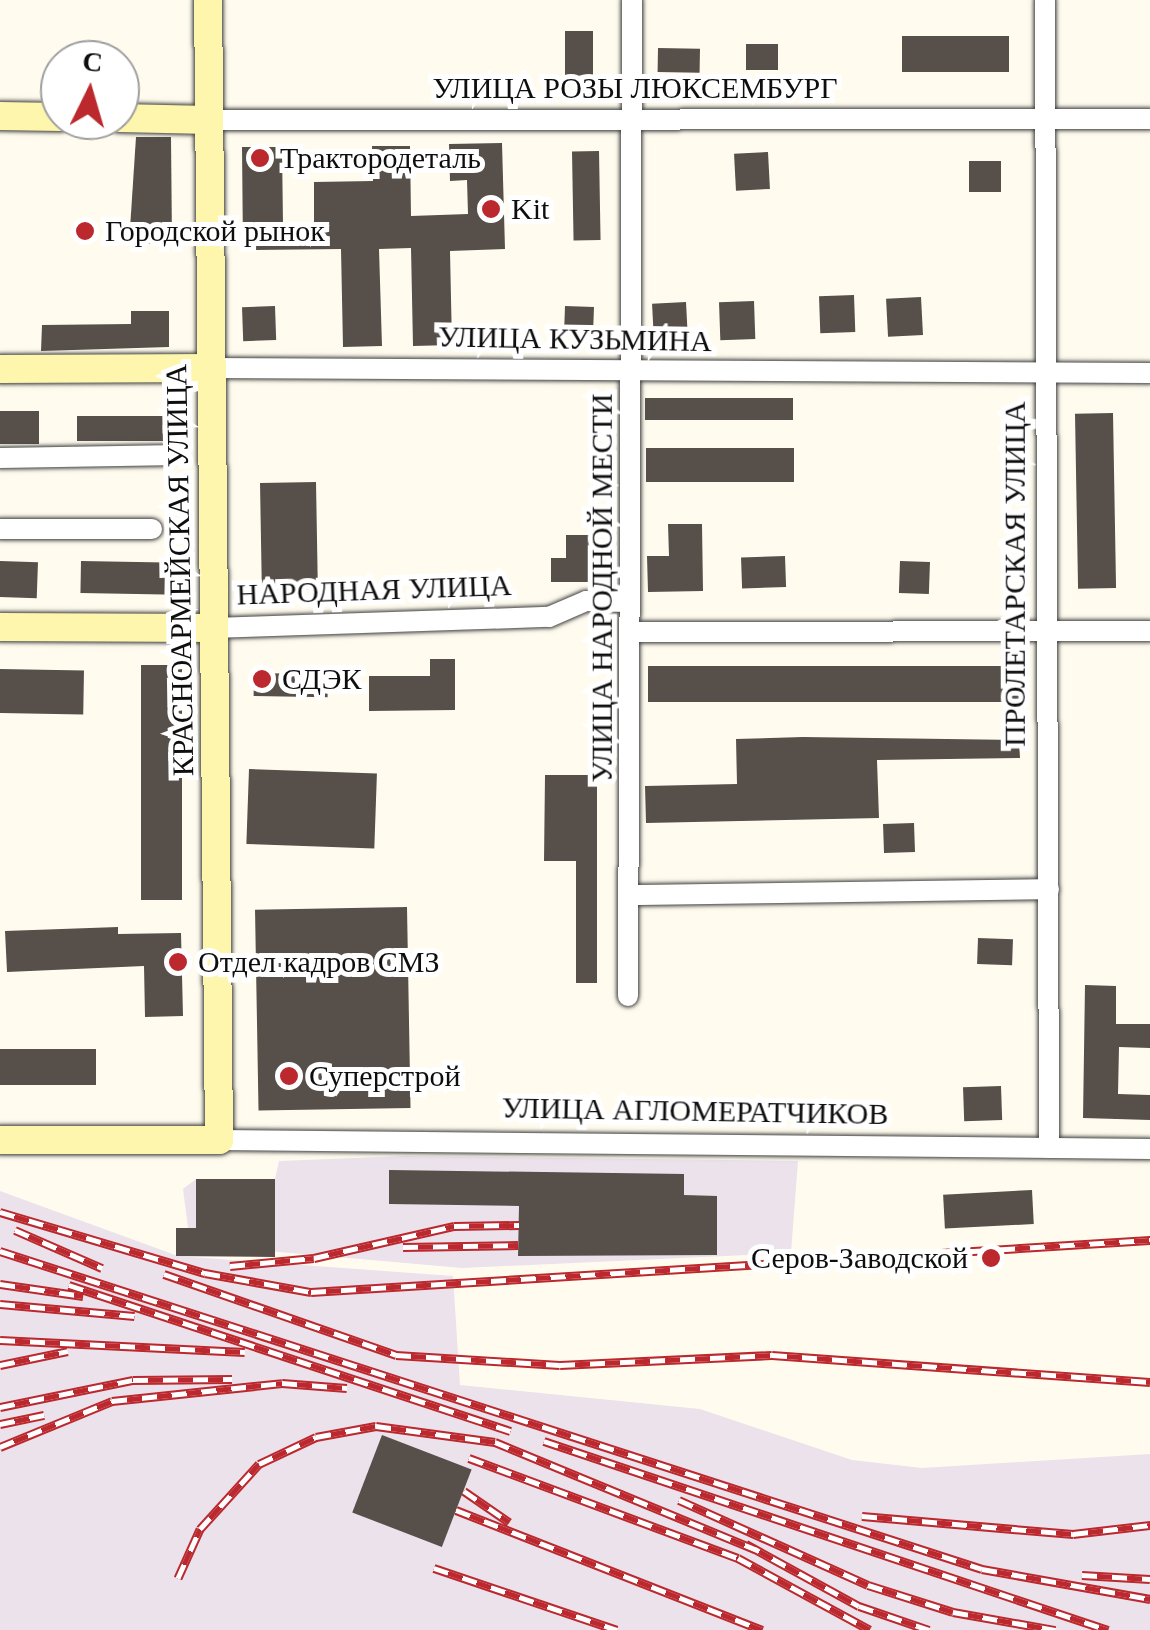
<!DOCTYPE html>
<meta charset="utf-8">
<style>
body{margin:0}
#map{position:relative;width:1150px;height:1630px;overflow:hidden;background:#fffcef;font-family:Georgia,serif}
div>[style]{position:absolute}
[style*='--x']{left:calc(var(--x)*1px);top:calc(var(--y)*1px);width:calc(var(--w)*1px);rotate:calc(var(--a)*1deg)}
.industrial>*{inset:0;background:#ebe2ec}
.building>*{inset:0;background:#564f4a;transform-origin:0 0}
.roads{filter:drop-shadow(0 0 2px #414141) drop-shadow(0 0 2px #414141)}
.street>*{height:20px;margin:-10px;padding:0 10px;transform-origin:10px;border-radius:10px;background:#fff}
.secondary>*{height:28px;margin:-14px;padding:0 14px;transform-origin:14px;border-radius:14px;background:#fdf6ac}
.rail>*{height:9px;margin-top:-4.5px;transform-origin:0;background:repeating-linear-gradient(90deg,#fff 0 15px,#bb282d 0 30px);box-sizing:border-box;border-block:2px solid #bb282d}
.dots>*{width:28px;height:28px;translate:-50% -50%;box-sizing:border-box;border:5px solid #fff;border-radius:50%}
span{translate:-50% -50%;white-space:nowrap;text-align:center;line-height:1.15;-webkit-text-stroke:10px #fff;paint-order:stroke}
.street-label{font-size:30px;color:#0e0e0e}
.poi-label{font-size:30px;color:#0e0e0e}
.left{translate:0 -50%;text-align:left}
.right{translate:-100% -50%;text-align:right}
.north{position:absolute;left:40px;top:40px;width:100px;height:100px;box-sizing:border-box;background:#fff;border:2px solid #9f9f9f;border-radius:50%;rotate:5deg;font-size:28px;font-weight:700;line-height:40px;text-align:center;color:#0e0e0e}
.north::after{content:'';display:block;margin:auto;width:35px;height:45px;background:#bb282d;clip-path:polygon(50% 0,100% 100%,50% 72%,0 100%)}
</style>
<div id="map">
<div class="industrial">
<div style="clip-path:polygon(405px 1156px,798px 1161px,791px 1253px,462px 1268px,190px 1244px,183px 1189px,196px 1179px,275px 1179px,279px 1161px)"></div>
<div style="clip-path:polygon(0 1191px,178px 1256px,453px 1276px,460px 1385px,700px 1409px,852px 1460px,922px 1468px,1150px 1454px,1150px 1630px,0 1630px)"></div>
</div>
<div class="building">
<div style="left:593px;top:31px;width:46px;height:28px;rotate:90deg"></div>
<div style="left:1009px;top:36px;width:36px;height:107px;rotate:90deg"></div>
<div style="left:746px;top:44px;width:32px;height:26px"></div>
<div style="left:658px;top:48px;width:42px;height:24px;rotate:1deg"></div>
<div style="clip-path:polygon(136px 137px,171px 137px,172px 244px,129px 244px)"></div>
<div style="clip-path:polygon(502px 143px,505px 249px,450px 251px,452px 345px,413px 346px,411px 248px,379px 249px,382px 346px,343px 347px,341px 249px,243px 250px,242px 147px,282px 147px,283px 225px,314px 225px,314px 182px,373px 181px,372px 146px,410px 146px,411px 216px,468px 214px,467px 180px,450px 181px,449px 144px)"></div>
<div style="left:599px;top:151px;width:89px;height:27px;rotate:89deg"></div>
<div style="left:768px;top:152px;width:37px;height:34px;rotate:87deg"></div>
<div style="left:1001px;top:161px;width:31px;height:32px;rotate:90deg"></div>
<div style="left:854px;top:295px;width:37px;height:35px;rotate:88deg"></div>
<div style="left:921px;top:297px;width:38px;height:35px;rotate:87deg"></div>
<div style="left:754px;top:301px;width:38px;height:35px;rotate:88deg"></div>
<div style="left:686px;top:302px;width:37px;height:34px;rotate:87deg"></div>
<div style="left:275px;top:306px;width:34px;height:33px;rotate:88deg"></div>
<div style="left:565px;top:306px;width:29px;height:28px;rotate:2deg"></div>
<div style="clip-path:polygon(131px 311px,169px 311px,169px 347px,41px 351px,42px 325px,131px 324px)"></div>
<div style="left:645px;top:398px;width:148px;height:22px"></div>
<div style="left:0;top:411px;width:39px;height:33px"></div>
<div style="left:1113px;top:413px;width:175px;height:38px;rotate:89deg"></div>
<div style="left:165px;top:416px;width:25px;height:88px;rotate:90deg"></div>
<div style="left:646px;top:448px;width:148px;height:34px"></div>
<div style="left:316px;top:482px;width:107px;height:56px;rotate:89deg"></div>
<div style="clip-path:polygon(668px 524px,702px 524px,703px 591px,648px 592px,647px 556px,669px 556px)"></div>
<div style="clip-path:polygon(566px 535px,592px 535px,592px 582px,551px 582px,551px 558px,566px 558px)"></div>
<div style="left:785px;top:556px;width:31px;height:44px;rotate:88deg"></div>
<div style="left:0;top:561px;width:38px;height:36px;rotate:2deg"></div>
<div style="left:81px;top:561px;width:84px;height:32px;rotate:1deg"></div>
<div style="left:900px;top:561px;width:30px;height:32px;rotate:2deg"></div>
<div style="clip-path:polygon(430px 659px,455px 659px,455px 710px,369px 711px,369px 676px,430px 676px)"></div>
<div style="left:141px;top:665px;width:41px;height:235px"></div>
<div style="left:1024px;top:666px;width:36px;height:376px;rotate:90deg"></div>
<div style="left:0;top:669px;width:84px;height:44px;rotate:1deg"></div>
<div style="left:254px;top:673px;width:74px;height:23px;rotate:1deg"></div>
<div style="clip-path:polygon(803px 737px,1019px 740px,1020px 758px,877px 760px,879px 818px,646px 823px,645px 786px,737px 784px,736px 739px)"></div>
<div style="left:249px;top:769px;width:128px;height:75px;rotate:2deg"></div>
<div style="clip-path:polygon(545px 775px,597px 775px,597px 983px,576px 983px,576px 861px,544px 861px)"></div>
<div style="left:914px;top:823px;width:29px;height:31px;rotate:88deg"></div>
<div style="left:407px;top:907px;width:201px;height:152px;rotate:89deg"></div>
<div style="clip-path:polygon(118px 927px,118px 934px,181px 933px,183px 1016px,145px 1017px,144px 966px,7px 972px,5px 931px)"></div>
<div style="left:978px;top:938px;width:35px;height:26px;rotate:2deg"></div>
<div style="clip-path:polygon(1085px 985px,1116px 986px,1116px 1024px,1150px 1024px,1150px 1048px,1119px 1047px,1118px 1094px,1150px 1095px,1150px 1120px,1083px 1118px)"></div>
<div style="left:96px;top:1049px;width:36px;height:96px;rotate:90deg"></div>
<div style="left:1001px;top:1086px;width:34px;height:38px;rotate:88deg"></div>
<div style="clip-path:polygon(389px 1170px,684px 1174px,684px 1195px,717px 1196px,717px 1255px,518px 1256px,519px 1206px,389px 1204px)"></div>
<div style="clip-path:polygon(196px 1179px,275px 1179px,275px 1257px,176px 1256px,176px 1228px,196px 1228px)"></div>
<div style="left:1032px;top:1190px;width:34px;height:89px;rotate:87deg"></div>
<div style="left:382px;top:1435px;width:96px;height:83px;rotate:21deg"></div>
</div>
<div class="roads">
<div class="street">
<div style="--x:1045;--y:0;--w:1148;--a:89.8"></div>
<div style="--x:209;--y:120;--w:941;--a:-0.06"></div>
<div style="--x:211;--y:368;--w:939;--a:0.31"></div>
<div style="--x:0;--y:458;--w:164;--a:-1"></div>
<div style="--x:0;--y:529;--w:152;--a:0"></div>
<div style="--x:213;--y:628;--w:336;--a:-1.9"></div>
<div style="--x:549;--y:617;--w:40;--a:-23.4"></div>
<div style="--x:586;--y:601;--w:41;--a:1.4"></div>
<div style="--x:635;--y:632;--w:515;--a:-0.11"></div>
<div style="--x:632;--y:895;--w:417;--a:-0.8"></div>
<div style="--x:628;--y:996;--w:996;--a:-89.77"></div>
<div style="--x:219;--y:1140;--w:931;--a:0.55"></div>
</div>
<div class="secondary">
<div style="--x:0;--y:116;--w:60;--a:1"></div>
<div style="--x:120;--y:118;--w:89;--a:1.3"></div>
<div style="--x:0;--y:369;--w:211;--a:-0.3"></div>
<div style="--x:0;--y:627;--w:213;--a:0.3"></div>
<div style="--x:0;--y:1140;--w:219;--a:0"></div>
<div style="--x:219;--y:1140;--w:1140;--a:-90.55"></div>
</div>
</div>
<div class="rail">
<div style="--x:0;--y:1212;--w:214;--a:16.6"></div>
<div style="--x:205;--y:1273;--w:108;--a:10.2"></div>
<div style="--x:311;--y:1292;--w:841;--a:-3.55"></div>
<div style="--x:15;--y:1230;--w:95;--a:23.6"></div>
<div style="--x:403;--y:1247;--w:115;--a:-1"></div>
<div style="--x:0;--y:1251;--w:1032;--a:17.94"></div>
<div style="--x:982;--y:1569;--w:171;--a:10.1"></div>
<div style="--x:230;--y:1266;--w:84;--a:-5.4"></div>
<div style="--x:314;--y:1258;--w:144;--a:-12.9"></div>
<div style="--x:454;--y:1226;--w:65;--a:-0.9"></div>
<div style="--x:164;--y:1274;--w:246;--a:19.2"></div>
<div style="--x:396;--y:1355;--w:164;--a:3.5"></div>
<div style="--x:560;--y:1365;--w:212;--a:-2.7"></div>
<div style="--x:772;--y:1355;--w:379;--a:4.1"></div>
<div style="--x:0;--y:1284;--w:84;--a:8.2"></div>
<div style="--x:69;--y:1285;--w:465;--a:18.3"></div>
<div style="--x:0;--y:1304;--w:135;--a:5.1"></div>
<div style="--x:0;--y:1340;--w:245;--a:2.8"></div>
<div style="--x:0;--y:1365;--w:69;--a:-11.6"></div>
<div style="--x:0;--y:1407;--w:136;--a:-11.5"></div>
<div style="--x:133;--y:1380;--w:99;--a:-0.6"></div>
<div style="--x:0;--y:1424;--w:45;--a:-11.6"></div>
<div style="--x:544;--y:1441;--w:595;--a:18.53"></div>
<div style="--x:0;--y:1447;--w:121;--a:-22.3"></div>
<div style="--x:112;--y:1401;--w:171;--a:-6"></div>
<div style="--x:282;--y:1383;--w:65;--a:4.4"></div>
<div style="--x:469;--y:1458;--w:287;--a:20.4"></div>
<div style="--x:738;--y:1558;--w:150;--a:28.6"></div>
<div style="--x:464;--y:1491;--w:55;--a:34.6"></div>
<div style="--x:679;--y:1500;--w:207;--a:24.2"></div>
<div style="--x:868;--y:1585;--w:89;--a:17.6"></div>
<div style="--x:953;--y:1612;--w:104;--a:10"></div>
<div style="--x:456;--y:1510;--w:329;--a:21.4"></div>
<div style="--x:862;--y:1516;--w:212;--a:4.9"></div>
<div style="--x:1073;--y:1534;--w:78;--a:-6.7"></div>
<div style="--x:746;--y:1544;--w:129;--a:28.8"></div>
<div style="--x:859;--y:1606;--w:74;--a:18.9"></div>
<div style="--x:434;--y:1568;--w:193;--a:18.7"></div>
<div style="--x:1082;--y:1575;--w:68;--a:3.4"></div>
<div style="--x:178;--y:1578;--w:54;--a:-65.8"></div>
<div style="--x:200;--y:1529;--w:88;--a:-47.8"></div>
<div style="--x:259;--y:1464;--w:63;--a:-25.3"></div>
<div style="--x:316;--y:1437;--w:61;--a:-10.4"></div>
<div style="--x:376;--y:1426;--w:120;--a:7.7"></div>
<div style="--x:495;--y:1442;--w:281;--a:22.4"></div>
</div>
<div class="dots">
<div style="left:260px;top:158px;background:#bb282d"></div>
<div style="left:491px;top:209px;background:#bb282d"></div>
<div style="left:85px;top:231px;background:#bb282d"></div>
<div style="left:262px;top:679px;background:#bb282d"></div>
<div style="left:178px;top:962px;background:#bb282d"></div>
<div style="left:289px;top:1076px;background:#bb282d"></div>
<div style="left:991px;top:1258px;background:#bb282d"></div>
</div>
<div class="street-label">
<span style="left:635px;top:88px">УЛИЦА РОЗЫ ЛЮКСЕМБУРГ</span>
<span style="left:575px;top:339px;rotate:1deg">УЛИЦА КУЗЬМИНА</span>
<span style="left:180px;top:570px;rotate:-91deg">КРАСНОАРМЕЙСКАЯ УЛИЦА</span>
<span style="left:1015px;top:574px;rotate:-90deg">ПРОЛЕТАРСКАЯ УЛИЦА</span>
<span style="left:602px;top:588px;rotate:-90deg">УЛИЦА НАРОДНОЙ МЕСТИ</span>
<span style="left:374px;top:590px;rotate:-2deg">НАРОДНАЯ УЛИЦА</span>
<span style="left:695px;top:1111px;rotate:1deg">УЛИЦА АГЛОМЕРАТЧИКОВ</span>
</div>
<div class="poi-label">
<span class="left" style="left:280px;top:158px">Трактородеталь</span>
<span class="left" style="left:511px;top:209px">Kit</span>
<span class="left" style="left:105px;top:231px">Городской рынок</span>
<span class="left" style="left:282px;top:679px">СДЭК</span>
<span class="left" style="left:198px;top:962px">Отдел кадров СМЗ</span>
<span class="left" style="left:309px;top:1076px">Суперстрой</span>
<span class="right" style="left:968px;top:1258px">Серов-Заводской</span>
</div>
<div class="north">С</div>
</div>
